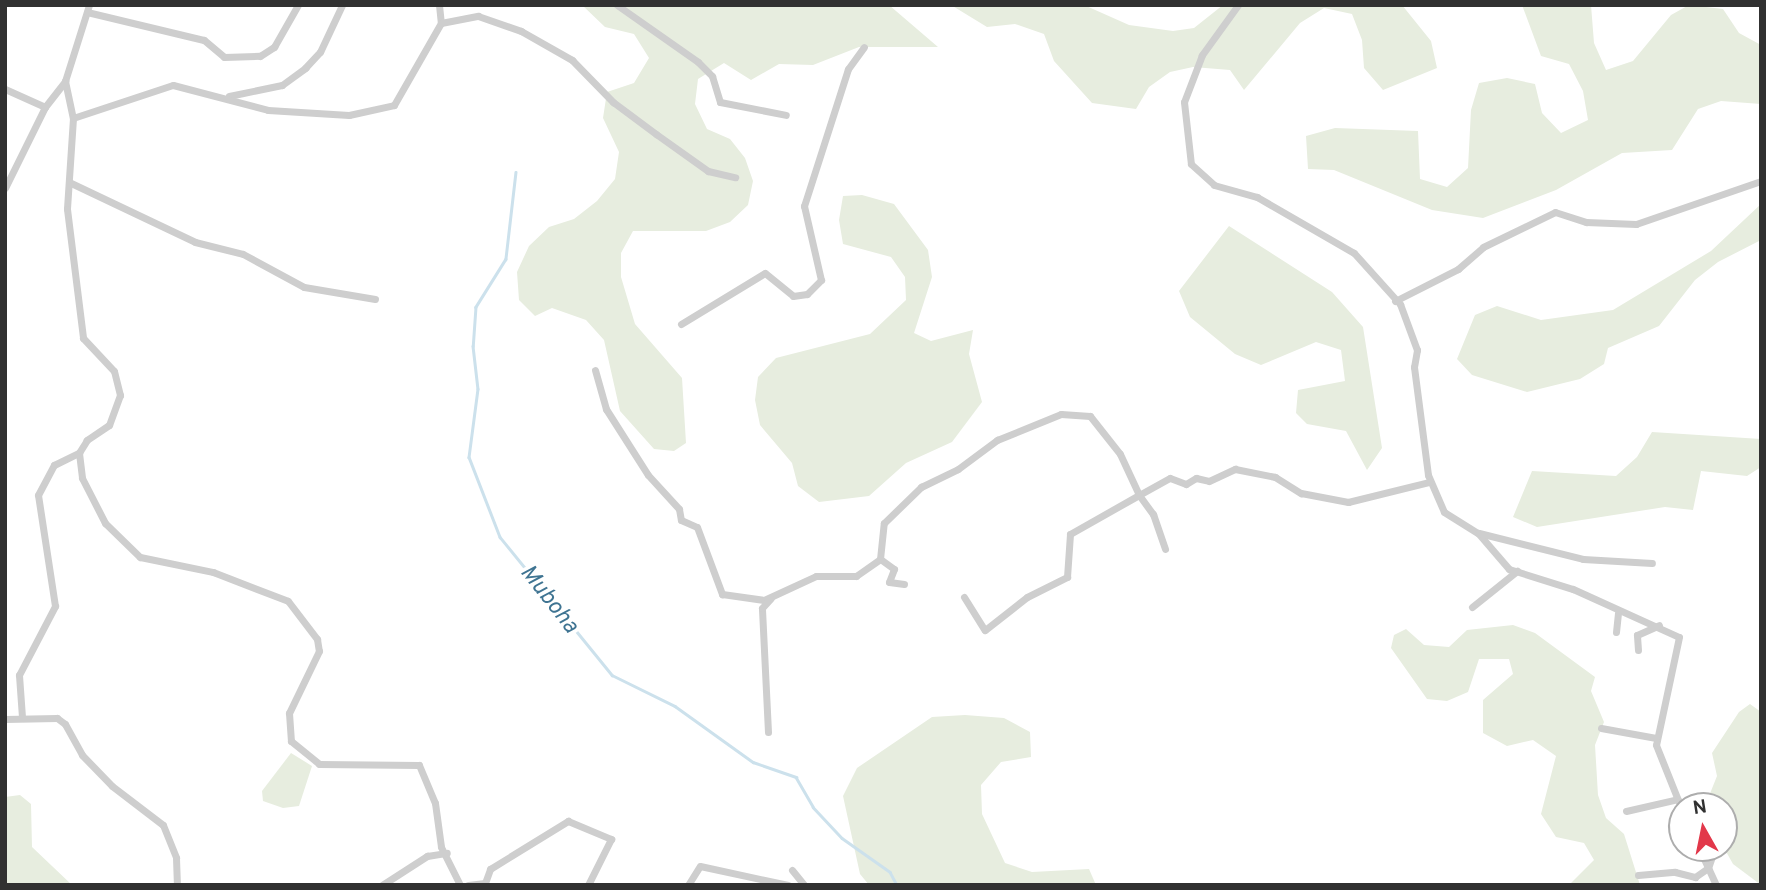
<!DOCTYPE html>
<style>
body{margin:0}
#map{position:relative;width:1766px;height:890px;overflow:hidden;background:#fff;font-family:Overpass,sans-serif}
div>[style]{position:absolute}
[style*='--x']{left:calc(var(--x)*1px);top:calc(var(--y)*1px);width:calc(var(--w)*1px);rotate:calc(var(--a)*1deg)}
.green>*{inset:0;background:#e7eddf}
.stream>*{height:2.5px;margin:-1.25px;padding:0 1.25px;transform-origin:1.25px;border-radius:1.25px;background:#cce1ec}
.street>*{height:7px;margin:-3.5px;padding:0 3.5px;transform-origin:3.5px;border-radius:3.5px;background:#cecece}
span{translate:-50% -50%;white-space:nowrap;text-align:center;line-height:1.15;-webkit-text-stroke:7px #fff;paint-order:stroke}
.water-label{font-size:23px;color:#3f7492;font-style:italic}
.frame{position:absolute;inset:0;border:7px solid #313131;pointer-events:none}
.north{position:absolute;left:1668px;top:792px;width:70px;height:70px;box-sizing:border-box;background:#fff;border:2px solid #adadad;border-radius:50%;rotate:351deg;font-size:19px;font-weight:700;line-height:28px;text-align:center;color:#313131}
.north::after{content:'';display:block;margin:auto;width:24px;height:32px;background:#e2384a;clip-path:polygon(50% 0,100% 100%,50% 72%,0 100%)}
</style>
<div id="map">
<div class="green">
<div style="clip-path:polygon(582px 5px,889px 5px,938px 47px,859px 47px,813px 65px,779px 64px,751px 80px,724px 63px,698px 79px,695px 104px,707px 129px,730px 139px,745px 158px,753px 181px,748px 205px,730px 222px,706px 231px,633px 231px,621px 253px,621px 277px,635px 324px,682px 378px,686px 443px,674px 451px,654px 449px,620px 411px,604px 340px,586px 320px,552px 308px,535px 316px,519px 300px,517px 272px,529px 246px,549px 227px,574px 219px,597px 201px,615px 179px,619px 152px,603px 118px,607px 92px,634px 83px,649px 58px,634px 34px,605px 27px)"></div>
<div style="clip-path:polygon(951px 5px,1084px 5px,1129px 25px,1173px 31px,1194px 28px,1223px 5px,1402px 5px,1431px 41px,1437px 68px,1383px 90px,1364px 68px,1362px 40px,1352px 14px,1324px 8px,1300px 23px,1244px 90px,1230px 70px,1193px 67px,1170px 72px,1149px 87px,1136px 109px,1092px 103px,1054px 61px,1044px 34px,1015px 24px,987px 27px)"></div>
<div style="clip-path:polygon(1522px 5px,1591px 5px,1594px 43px,1606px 70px,1633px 61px,1671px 15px,1689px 5px,1723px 9px,1739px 33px,1761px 45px,1761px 104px,1721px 101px,1698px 109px,1672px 150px,1622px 153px,1556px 190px,1483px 218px,1432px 210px,1334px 170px,1308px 169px,1306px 136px,1335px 128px,1418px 131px,1420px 179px,1447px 187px,1468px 168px,1471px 110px,1479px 83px,1507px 78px,1535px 84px,1542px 113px,1561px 133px,1588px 120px,1583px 91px,1569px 64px,1541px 56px)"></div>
<div style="clip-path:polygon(862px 195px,894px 204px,928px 250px,932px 277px,914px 333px,931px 341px,973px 330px,969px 354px,982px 402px,952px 442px,906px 463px,869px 496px,819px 502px,798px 486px,792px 463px,760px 425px,755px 400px,758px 377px,776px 358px,870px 334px,906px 300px,905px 277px,891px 257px,843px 244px,839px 220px,843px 196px)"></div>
<div style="clip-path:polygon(1761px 204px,1761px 240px,1718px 262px,1695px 280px,1659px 326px,1608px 348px,1604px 364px,1580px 379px,1527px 392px,1472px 375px,1457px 359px,1475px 315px,1497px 306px,1541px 320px,1613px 310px,1711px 251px)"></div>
<div style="clip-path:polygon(1229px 226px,1332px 292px,1363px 327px,1382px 448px,1367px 470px,1346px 431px,1307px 424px,1296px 413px,1298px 390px,1345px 381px,1341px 350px,1316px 342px,1261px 365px,1235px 354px,1190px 317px,1179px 291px)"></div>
<div style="clip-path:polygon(1652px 432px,1761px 439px,1761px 467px,1747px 476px,1701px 471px,1693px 510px,1665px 507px,1537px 527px,1513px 517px,1532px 471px,1616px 476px,1637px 457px)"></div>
<div style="clip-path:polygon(1513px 625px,1535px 633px,1595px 677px,1591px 691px,1604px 722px,1595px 745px,1598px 795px,1606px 818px,1624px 834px,1640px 885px,1569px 885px,1594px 860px,1584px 843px,1556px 837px,1541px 814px,1556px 756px,1533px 740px,1507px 746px,1483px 733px,1483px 700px,1513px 674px,1509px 659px,1479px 659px,1468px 692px,1447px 701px,1427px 699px,1391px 648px,1394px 635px,1406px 629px,1424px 645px,1449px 647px,1467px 630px)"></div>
<div style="clip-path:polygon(1750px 704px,1761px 712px,1761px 885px,1733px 864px,1724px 848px,1724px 806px,1705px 806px,1717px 776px,1712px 753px,1739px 712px)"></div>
<div style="clip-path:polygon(965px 715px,1004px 718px,1030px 732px,1031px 757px,1001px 762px,981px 785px,982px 814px,1005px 863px,1032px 872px,1089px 869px,1096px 885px,869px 885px,860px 874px,843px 796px,857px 768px,932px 717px)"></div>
<div style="clip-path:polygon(291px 753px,312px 766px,299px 806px,283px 808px,263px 801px,262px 791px)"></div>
<div style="clip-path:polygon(20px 795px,31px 804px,32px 847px,72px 885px,5px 885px,5px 797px)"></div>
</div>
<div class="stream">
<div style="--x:516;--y:172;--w:88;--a:96.6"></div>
<div style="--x:506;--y:259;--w:57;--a:122"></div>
<div style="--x:476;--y:307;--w:39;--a:94"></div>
<div style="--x:473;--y:346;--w:43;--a:83.4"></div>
<div style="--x:478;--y:389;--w:69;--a:97.5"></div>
<div style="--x:469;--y:457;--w:86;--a:68.8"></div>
<div style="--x:500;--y:537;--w:178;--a:50.9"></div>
<div style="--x:612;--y:675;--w:70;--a:26.2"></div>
<div style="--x:675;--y:706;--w:96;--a:35.7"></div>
<div style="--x:753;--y:762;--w:46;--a:19.2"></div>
<div style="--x:796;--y:777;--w:34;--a:60"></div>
<div style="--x:813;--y:807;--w:42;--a:46.9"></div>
<div style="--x:842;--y:838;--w:59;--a:35.3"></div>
<div style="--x:890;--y:872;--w:15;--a:62"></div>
</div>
<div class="street">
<div style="--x:89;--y:5;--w:80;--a:107.5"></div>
<div style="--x:65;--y:81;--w:38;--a:78"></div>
<div style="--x:73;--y:118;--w:91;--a:93.8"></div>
<div style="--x:67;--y:209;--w:130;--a:82.9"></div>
<div style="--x:83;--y:338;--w:45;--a:46.8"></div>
<div style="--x:114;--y:371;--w:25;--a:76"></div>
<div style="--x:120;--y:395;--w:32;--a:110"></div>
<div style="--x:109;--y:425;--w:27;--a:146"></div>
<div style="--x:87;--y:440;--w:15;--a:122"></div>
<div style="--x:79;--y:453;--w:25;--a:83"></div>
<div style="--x:82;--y:478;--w:51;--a:62.9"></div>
<div style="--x:105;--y:523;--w:49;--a:44.2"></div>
<div style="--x:140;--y:557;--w:75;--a:11.6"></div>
<div style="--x:213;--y:572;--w:80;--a:21.1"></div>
<div style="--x:288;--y:601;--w:48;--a:52.7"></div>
<div style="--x:317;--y:639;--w:12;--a:81"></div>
<div style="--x:319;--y:651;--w:69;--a:115.8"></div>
<div style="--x:289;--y:713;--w:28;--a:86"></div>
<div style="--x:291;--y:741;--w:36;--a:39"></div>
<div style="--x:319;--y:764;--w:100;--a:0.6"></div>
<div style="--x:419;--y:765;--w:41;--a:67.2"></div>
<div style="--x:435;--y:803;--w:44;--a:82.2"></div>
<div style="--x:441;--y:847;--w:42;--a:63.4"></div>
<div style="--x:439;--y:5;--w:18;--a:84"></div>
<div style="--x:617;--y:5;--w:99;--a:35.1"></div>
<div style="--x:698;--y:62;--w:20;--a:45"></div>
<div style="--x:712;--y:76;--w:27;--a:73"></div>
<div style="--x:720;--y:102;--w:67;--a:11.1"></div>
<div style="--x:1238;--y:5;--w:62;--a:125.8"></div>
<div style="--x:1202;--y:55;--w:50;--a:111"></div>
<div style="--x:1184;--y:102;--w:62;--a:83.6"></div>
<div style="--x:1191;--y:164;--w:31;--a:42"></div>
<div style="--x:1214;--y:185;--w:45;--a:15.6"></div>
<div style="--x:1257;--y:197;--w:112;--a:30"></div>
<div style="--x:1354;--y:253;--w:69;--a:48"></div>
<div style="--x:1400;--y:304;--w:49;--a:69.7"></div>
<div style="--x:1417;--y:350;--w:17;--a:100"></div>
<div style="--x:1414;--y:367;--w:109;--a:82.6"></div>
<div style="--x:1428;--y:475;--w:40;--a:66.6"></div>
<div style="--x:1444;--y:512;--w:40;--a:32"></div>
<div style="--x:1478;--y:533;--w:48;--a:49.3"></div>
<div style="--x:1509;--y:569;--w:67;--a:17.4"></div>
<div style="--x:1573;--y:589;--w:116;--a:24.4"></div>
<div style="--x:1679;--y:637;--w:110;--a:102"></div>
<div style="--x:1656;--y:745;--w:70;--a:68.2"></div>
<div style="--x:87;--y:12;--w:120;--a:13.5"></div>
<div style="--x:204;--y:40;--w:26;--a:40"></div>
<div style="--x:224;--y:57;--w:36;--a:-2"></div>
<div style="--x:260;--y:56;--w:17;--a:-33"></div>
<div style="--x:274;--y:47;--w:48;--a:-60.3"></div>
<div style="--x:5;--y:89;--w:44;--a:24.2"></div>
<div style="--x:229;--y:96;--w:54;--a:-11.7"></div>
<div style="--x:282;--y:85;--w:29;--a:-36"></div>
<div style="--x:305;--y:68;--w:22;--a:-47"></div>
<div style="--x:320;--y:52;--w:52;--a:-64.9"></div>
<div style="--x:73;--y:118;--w:105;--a:-18.3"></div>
<div style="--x:173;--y:85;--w:98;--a:14.7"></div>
<div style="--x:268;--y:110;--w:81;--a:3.5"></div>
<div style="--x:349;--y:115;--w:46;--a:-12.5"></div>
<div style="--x:394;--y:105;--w:95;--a:-60.2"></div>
<div style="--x:441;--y:23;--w:38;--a:-11"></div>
<div style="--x:478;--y:16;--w:46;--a:19.2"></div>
<div style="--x:521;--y:31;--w:59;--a:29.6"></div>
<div style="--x:572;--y:60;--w:59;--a:45.7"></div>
<div style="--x:613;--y:102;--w:54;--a:36.7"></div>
<div style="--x:656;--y:134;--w:64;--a:35.4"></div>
<div style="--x:708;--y:171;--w:28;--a:13"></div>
<div style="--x:71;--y:183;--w:137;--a:25.4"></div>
<div style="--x:195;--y:242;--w:49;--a:14"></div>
<div style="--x:243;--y:254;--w:69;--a:28.4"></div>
<div style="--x:304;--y:287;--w:72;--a:9.6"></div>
<div style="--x:5;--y:188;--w:90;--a:-63.7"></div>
<div style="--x:45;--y:107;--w:33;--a:-52"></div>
<div style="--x:1395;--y:301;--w:71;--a:-26.9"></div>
<div style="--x:1458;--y:269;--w:33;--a:-41"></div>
<div style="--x:1483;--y:247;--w:80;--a:-25.9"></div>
<div style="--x:1555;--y:212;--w:33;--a:18"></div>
<div style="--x:1586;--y:222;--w:50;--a:2.3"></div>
<div style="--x:1636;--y:224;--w:132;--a:-19"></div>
<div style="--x:681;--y:324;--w:98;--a:-31.3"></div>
<div style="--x:765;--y:273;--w:36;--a:39"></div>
<div style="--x:793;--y:296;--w:14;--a:-8"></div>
<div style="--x:807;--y:294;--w:20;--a:-45"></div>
<div style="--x:821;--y:280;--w:76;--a:-102.9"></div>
<div style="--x:804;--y:206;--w:144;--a:-72.2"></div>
<div style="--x:848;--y:69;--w:27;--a:-54"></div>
<div style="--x:595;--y:370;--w:41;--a:74.2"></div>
<div style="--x:606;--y:409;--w:78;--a:57.5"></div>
<div style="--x:648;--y:475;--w:46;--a:47.6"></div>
<div style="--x:679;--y:509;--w:11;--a:80"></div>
<div style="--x:681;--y:520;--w:17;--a:24"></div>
<div style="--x:697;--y:527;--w:72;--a:69.5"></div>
<div style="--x:722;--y:594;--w:42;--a:8.1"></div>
<div style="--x:764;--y:600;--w:57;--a:-24.8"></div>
<div style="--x:816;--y:576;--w:40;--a:0"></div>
<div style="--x:856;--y:576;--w:29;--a:-35"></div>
<div style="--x:1479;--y:533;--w:107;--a:14"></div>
<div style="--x:1583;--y:559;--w:69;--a:3.3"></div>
<div style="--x:904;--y:584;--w:15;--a:-172"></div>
<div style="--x:889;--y:582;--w:14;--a:-69"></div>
<div style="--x:894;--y:569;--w:17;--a:-144"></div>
<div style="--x:880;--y:559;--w:36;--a:-84"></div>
<div style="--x:884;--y:523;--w:52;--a:-44.2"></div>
<div style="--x:921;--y:487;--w:41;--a:-25.9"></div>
<div style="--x:958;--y:469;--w:49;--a:-36.6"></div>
<div style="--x:997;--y:440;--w:69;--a:-22.1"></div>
<div style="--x:1061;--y:414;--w:29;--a:4"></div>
<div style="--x:1090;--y:416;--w:48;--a:51.7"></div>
<div style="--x:1120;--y:454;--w:45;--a:65.1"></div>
<div style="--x:1139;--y:495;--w:35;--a:-29"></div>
<div style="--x:1170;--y:478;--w:17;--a:21"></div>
<div style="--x:1186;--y:484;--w:12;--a:-31"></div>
<div style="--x:1196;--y:478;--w:13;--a:13"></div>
<div style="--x:1209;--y:481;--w:29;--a:-25"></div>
<div style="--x:1235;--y:469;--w:41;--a:11.3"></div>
<div style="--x:1275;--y:477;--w:31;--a:32"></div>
<div style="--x:1301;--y:493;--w:48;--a:10.8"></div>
<div style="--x:1348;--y:502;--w:83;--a:-13.9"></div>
<div style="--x:964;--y:597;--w:39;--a:58"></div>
<div style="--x:985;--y:630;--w:53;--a:-38.2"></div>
<div style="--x:1027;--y:597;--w:45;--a:-26.6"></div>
<div style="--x:1067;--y:577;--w:43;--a:-86"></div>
<div style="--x:1070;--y:534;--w:79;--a:-29.5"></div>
<div style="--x:1139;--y:495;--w:24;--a:54"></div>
<div style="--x:1153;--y:514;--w:37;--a:71"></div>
<div style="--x:1472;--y:607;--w:58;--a:-38.7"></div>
<div style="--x:1616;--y:632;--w:19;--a:-84"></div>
<div style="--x:1638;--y:650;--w:15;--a:-94"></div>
<div style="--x:1637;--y:635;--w:24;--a:-24"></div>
<div style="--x:22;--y:717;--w:42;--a:-94.1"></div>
<div style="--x:19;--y:675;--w:78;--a:-62.4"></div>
<div style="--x:55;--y:606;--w:112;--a:-98.7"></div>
<div style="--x:38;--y:495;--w:34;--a:-62"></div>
<div style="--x:54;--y:465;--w:28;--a:-26"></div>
<div style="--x:5;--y:719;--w:52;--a:-1.1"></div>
<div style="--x:57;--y:718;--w:10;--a:37"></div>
<div style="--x:65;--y:724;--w:35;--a:61"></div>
<div style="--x:82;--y:755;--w:43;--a:45.9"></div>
<div style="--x:112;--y:786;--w:64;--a:37.4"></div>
<div style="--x:163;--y:825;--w:35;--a:68"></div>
<div style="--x:176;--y:858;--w:27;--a:88"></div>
<div style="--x:1601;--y:728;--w:56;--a:10.3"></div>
<div style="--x:768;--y:732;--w:124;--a:-92.8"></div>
<div style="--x:762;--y:608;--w:13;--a:-48"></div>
<div style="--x:1626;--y:811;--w:53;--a:-13"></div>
<div style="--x:1699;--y:848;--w:41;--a:65.3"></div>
<div style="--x:792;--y:870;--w:19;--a:51"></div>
<div style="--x:1638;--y:875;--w:37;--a:-5"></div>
<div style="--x:1675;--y:872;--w:21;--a:14"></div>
<div style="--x:1695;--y:877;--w:16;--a:-35"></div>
<div style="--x:1708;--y:868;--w:21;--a:-71"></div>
<div style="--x:382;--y:885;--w:54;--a:-32.8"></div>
<div style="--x:427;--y:856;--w:20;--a:-9"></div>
<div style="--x:468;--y:885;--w:17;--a:-7"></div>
<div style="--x:485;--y:883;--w:15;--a:-70"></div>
<div style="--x:490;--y:869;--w:92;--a:-31.6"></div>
<div style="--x:568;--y:821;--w:47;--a:22.7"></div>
<div style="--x:611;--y:839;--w:51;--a:116.6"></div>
<div style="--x:688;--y:885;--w:22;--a:-58"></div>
<div style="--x:700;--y:866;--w:90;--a:12.2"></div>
</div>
<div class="water-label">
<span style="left:548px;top:600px;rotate:52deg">Muboha</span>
</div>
<div class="frame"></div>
<div class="north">N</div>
</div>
